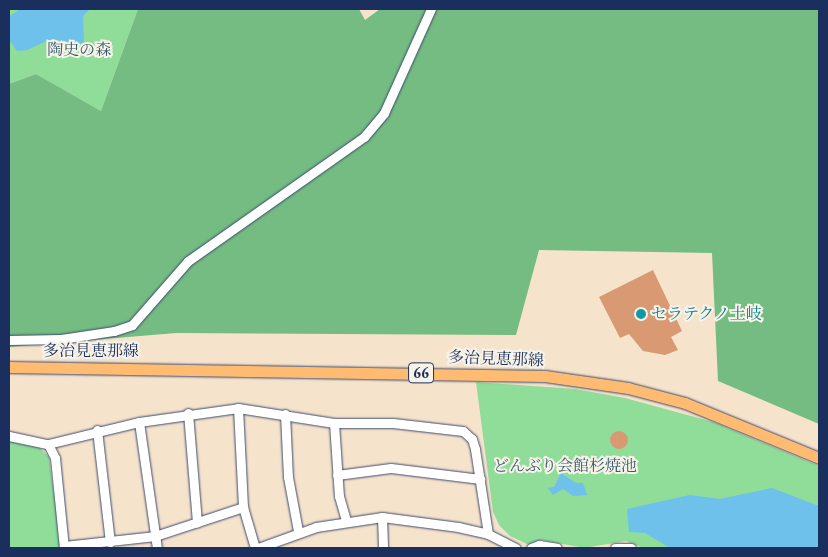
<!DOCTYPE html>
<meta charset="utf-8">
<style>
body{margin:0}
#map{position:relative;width:828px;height:557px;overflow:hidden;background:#f5e3cc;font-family:"EB Garamond","Noto Serif JP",serif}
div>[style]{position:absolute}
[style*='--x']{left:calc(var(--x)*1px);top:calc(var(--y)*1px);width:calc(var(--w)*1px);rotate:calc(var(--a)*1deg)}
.green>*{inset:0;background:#90dc99}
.forest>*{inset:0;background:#74bc81}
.water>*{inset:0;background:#6ec1ea}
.building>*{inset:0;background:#d99972}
.round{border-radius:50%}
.roads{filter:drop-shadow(0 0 1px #3c4a6e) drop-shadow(0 0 1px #3c4a6e)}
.minor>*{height:9px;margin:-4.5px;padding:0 4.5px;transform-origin:4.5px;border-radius:4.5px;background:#fff}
.major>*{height:11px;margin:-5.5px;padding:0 5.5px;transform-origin:5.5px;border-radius:5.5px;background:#febb71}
.dots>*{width:14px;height:14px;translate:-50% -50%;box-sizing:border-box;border:2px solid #f7f3e8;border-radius:50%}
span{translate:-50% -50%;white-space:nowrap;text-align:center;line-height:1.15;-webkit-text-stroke:4px #f7f3e8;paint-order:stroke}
.shield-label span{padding:1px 4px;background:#f7f3e8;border:1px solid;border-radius:4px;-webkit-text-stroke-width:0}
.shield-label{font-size:15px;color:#1b2f5e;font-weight:700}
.park-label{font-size:16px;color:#385a6d}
.culture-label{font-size:16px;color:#0d838f}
.left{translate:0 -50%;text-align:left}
.street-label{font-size:16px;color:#1b2f5e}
.frame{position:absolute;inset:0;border:10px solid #1b2f5e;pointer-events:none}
</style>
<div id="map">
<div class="green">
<div style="clip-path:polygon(9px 9px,138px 9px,101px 111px,36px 74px,9px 84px)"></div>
<div style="clip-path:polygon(476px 382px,575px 389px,625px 398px,713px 422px,819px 466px,819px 548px,643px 548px,626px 541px,584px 548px,542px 540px,529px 545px,510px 536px,499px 525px,493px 512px)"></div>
<div style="clip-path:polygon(9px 439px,37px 445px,49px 457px,61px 548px,10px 548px)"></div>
</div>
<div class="forest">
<div style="clip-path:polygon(138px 9px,359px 9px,365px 20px,380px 9px,819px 9px,819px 424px,718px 381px,712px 253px,539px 250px,516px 335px,176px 333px,9px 347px,9px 84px,36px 74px,101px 111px)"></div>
</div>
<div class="water">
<div style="clip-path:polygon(20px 9px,90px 9px,83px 16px,84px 42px,74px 46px,66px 41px,49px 40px,27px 50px,17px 51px,9px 40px,9px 17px)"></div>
<div style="clip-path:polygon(561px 473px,576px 483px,583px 483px,587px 495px,573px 496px,563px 489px,553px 495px,548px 488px,554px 487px)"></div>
<div style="clip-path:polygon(772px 488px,819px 506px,819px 548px,670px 548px,645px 533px,629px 532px,627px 509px,690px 495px,720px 499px)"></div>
</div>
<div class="building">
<div style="clip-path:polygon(653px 270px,682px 331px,671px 337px,678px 350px,665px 355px,643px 351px,629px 334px,620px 338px,599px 297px)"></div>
<div class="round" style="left:610px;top:431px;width:18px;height:18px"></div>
</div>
<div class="roads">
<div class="minor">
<div style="--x:9;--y:340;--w:52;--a:-1.1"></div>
<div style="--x:61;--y:339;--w:54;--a:-8.6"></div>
<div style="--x:114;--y:331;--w:19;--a:-18"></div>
<div style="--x:132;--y:325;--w:85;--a:-48.8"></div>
<div style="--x:188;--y:261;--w:215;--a:-35.2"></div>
<div style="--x:364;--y:137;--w:31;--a:-50"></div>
<div style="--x:384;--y:113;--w:114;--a:-65.7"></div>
<div style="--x:238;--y:408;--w:99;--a:87.1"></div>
<div style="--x:243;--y:507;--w:43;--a:73.7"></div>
<div style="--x:188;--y:413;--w:110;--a:85.3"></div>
<div style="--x:285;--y:414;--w:63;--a:87.3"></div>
<div style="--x:288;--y:477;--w:55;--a:79.5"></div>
<div style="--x:139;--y:422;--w:127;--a:81.9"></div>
<div style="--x:334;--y:423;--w:73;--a:86.1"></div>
<div style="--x:339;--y:496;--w:26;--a:74"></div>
<div style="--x:97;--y:430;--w:113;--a:83.4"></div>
<div style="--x:9;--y:436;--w:40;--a:12"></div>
<div style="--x:48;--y:444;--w:94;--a:-13.6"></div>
<div style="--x:139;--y:422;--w:100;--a:-8"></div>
<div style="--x:238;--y:408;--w:97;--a:8.9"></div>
<div style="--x:334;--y:423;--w:59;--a:0"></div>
<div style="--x:393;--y:423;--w:70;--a:6.5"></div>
<div style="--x:463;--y:431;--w:12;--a:42"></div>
<div style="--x:472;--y:439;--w:10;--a:73"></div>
<div style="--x:475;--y:449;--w:86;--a:81.3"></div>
<div style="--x:48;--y:444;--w:16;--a:63"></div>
<div style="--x:55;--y:458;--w:90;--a:84.3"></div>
<div style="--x:337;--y:475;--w:54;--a:-7.4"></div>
<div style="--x:391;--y:468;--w:90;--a:7"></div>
<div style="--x:382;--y:517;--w:31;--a:88"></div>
<div style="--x:64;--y:546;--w:92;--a:-6.3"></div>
<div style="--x:155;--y:536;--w:93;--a:-18.2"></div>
<div style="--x:258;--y:548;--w:62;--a:-19.9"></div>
<div style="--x:316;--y:527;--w:67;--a:-8.6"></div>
<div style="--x:382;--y:517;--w:77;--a:7.5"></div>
<div style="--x:458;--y:527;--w:31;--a:13"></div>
<div style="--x:488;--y:534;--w:31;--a:27"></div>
<div style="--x:531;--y:548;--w:9;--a:-21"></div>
<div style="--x:539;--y:545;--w:18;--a:9"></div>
<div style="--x:615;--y:548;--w:16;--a:0"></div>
</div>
<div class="major">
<div style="--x:9;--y:367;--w:536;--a:0.96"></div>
<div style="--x:545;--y:376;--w:84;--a:8.2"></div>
<div style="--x:628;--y:388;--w:59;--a:14.7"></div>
<div style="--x:685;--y:403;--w:145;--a:22.3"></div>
</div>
</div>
<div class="dots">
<div style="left:641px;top:314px;background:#0f9aa8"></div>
</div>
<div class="shield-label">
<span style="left:421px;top:373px">66</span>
</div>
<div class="park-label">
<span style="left:79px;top:50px">陶史の森</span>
<span style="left:565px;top:466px">どんぶり会館杉焼池</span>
</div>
<div class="culture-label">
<span class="left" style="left:651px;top:314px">セラテクノ土岐</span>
</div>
<div class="street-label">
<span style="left:91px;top:351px">多治見恵那線</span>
<span style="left:496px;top:359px;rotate:2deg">多治見恵那線</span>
</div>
<div class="frame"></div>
</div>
